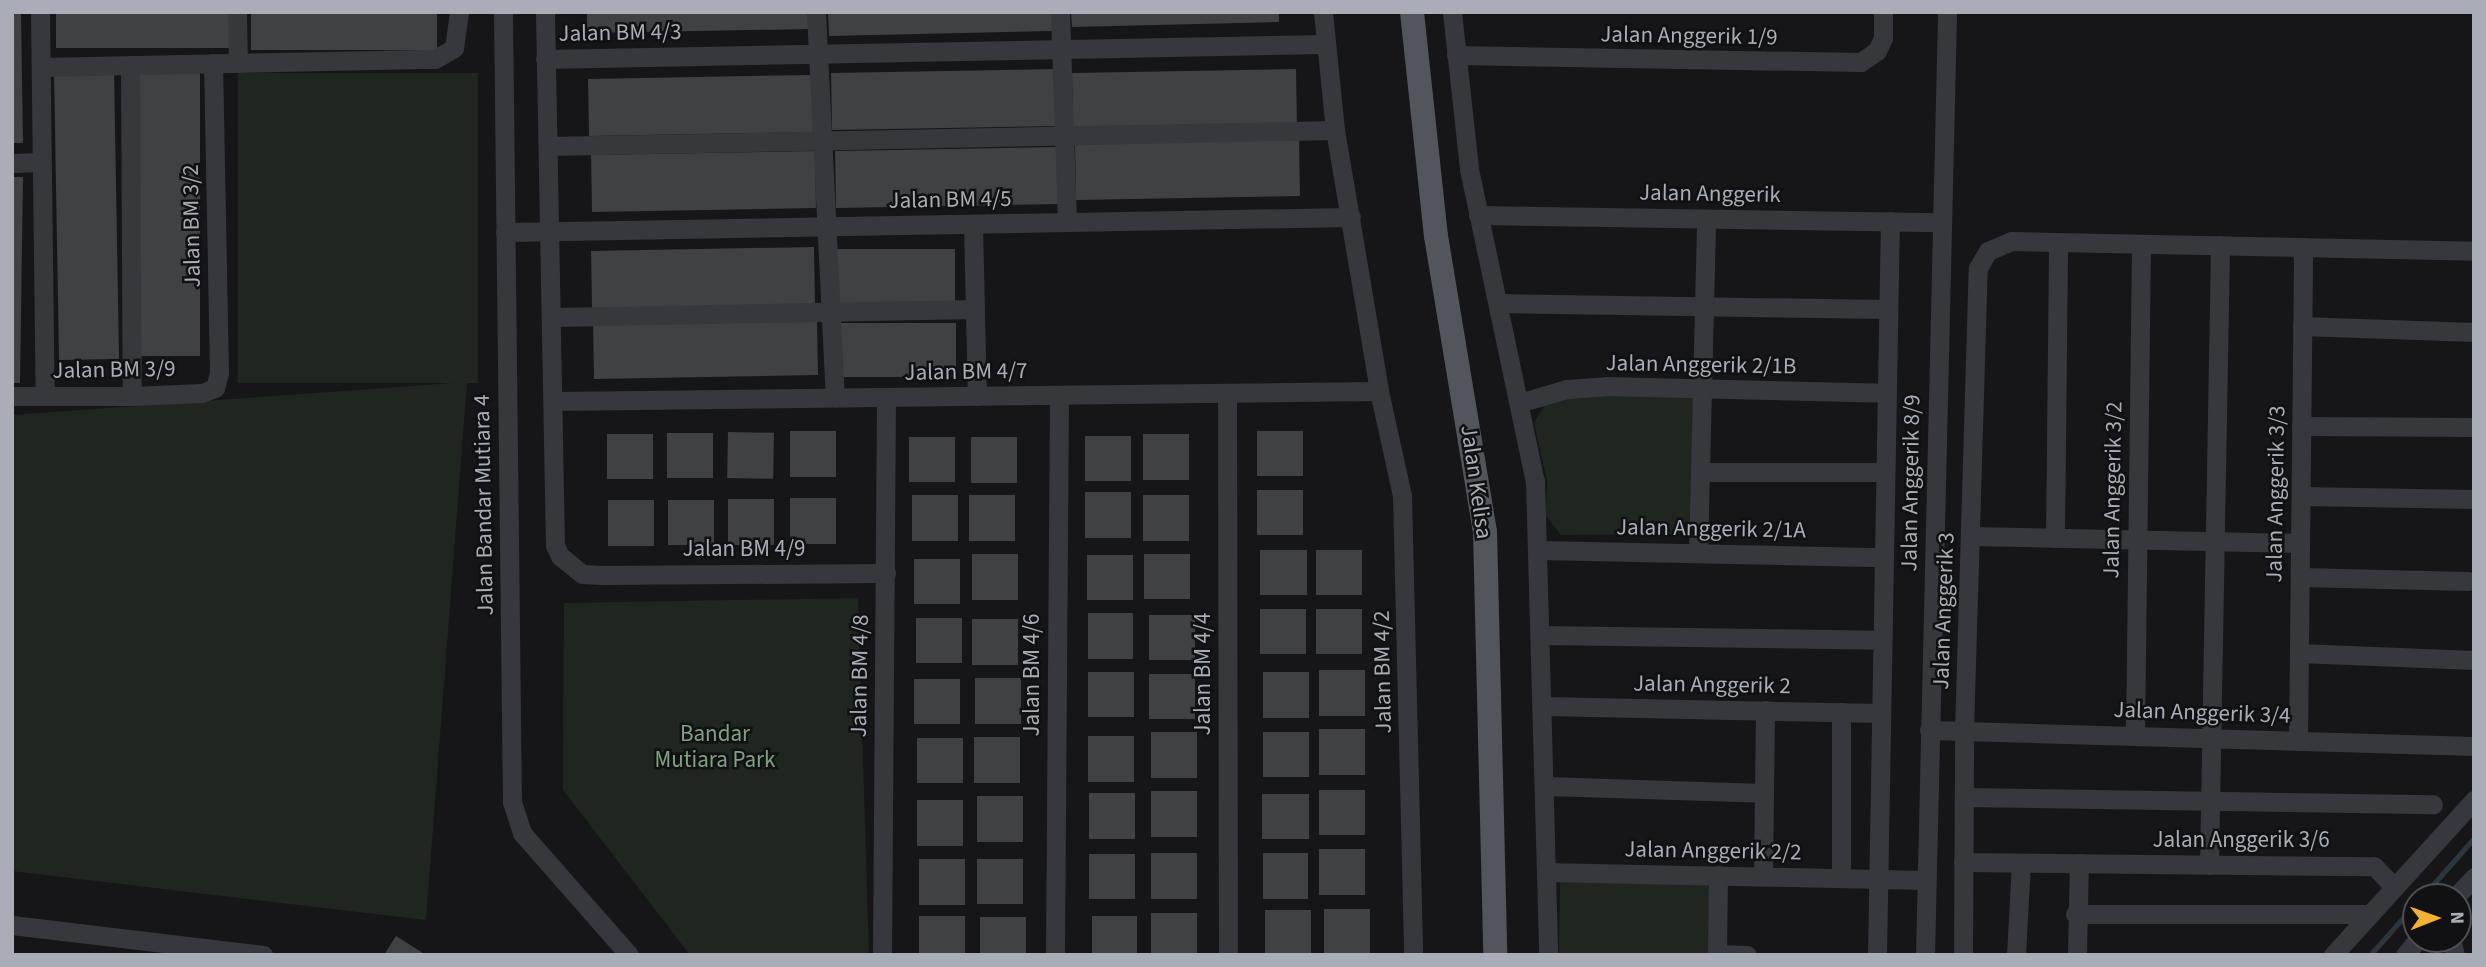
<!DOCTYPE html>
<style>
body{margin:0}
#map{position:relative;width:2486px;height:967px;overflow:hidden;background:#161618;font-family:"Source Sans 3",sans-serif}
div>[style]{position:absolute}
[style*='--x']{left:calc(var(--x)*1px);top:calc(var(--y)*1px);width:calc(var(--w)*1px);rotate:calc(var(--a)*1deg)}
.green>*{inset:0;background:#1e261f;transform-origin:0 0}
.stream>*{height:5px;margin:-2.5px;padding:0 2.5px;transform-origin:2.5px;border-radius:2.5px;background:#2c353c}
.building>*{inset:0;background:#404145;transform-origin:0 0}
.minor>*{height:19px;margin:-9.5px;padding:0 9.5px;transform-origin:9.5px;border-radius:9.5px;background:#37383d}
.major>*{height:24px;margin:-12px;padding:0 12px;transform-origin:12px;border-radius:12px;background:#53555c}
span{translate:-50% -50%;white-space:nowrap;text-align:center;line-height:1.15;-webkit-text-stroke:5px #111113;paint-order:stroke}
.street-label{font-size:23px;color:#a8adb8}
.park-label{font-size:23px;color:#7fa381}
.frame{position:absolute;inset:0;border:14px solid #a8adb8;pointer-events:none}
.north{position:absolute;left:2402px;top:883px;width:70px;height:70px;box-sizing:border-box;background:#111113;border:2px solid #4d4f55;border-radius:50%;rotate:89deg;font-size:19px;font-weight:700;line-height:28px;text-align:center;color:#a8adb8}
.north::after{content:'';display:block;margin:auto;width:24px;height:32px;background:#f2b134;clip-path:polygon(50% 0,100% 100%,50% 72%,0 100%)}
</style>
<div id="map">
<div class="green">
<div style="left:238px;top:73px;width:240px;height:310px"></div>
<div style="clip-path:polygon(467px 382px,426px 920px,12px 871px,12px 415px)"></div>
<div style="clip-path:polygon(1600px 394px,1693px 397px,1693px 534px,1561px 535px,1546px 516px,1547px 481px,1534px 422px,1546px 404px,1557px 399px)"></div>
<div style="clip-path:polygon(858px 598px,869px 955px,690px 955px,563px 790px,564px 603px)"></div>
<div style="left:1560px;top:881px;width:151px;height:74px;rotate:1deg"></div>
</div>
<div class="stream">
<div style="--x:2422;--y:897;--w:79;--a:-48.6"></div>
<div style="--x:2370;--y:955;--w:69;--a:-48.5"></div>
</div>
<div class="building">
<div style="clip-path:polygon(12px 12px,21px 12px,23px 143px,12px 143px)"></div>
<div style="left:56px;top:12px;width:176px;height:36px"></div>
<div style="left:251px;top:12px;width:186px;height:38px"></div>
<div style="clip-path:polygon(587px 12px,811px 12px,811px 29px,587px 33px)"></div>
<div style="clip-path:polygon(828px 12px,1052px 12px,1052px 31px,829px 36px)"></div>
<div style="clip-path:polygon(1071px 12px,1279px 12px,1279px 22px,1072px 27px)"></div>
<div style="left:140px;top:66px;width:60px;height:290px"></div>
<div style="left:1055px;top:69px;width:57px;height:224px;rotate:89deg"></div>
<div style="left:1296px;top:69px;width:56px;height:224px;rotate:89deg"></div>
<div style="left:114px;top:70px;width:289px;height:60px;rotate:89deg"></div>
<div style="left:812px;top:75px;width:57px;height:224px;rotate:89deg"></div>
<div style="left:1299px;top:140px;width:56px;height:224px;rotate:89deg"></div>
<div style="left:1058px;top:147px;width:57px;height:223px;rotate:89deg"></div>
<div style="left:815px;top:151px;width:57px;height:224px;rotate:89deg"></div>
<div style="clip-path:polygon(12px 177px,23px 177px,20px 383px,12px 383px)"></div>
<div style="left:814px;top:247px;width:57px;height:223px;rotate:89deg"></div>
<div style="left:834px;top:249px;width:121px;height:54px"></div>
<div style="left:817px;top:319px;width:56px;height:224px;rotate:89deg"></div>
<div style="left:836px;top:323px;width:120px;height:54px"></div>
<div style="left:836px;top:431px;width:46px;height:46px;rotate:90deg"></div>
<div style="left:1257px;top:431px;width:46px;height:45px"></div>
<div style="left:728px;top:432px;width:46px;height:46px;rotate:1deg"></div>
<div style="left:667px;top:433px;width:46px;height:45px"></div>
<div style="left:607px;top:434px;width:46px;height:45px"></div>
<div style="left:1143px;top:434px;width:46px;height:46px"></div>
<div style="left:1085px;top:436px;width:46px;height:45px"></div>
<div style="left:909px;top:437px;width:46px;height:45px"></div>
<div style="left:1017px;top:437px;width:46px;height:46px;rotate:90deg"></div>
<div style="left:1257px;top:490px;width:46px;height:45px"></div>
<div style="left:1085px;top:492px;width:46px;height:46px"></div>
<div style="left:912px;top:495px;width:46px;height:46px"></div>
<div style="left:969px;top:495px;width:46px;height:46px"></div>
<div style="left:1143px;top:495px;width:46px;height:46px"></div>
<div style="left:790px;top:498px;width:46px;height:46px"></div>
<div style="left:728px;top:499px;width:46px;height:46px"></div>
<div style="left:608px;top:500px;width:46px;height:46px"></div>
<div style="left:668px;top:500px;width:46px;height:45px"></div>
<div style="left:1260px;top:550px;width:47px;height:45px"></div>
<div style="left:1316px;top:550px;width:46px;height:45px"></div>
<div style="left:972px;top:554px;width:46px;height:46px"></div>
<div style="left:1144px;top:554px;width:46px;height:45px"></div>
<div style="left:1087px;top:555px;width:46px;height:45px"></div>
<div style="left:914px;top:559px;width:46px;height:45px"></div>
<div style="left:1260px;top:609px;width:46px;height:45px"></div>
<div style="left:1316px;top:609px;width:46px;height:45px"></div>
<div style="left:1088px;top:613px;width:45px;height:46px"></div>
<div style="left:1149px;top:615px;width:46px;height:45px"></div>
<div style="left:916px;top:618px;width:46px;height:45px"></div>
<div style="left:1018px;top:619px;width:46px;height:46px;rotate:90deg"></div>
<div style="left:1319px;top:670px;width:46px;height:46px"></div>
<div style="left:1088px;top:672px;width:46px;height:45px"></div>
<div style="left:1263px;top:672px;width:46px;height:46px"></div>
<div style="left:1149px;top:674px;width:46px;height:45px"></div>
<div style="left:975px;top:678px;width:46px;height:46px"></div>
<div style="left:914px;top:679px;width:46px;height:45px"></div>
<div style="left:1365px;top:729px;width:46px;height:46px;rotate:90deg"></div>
<div style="left:1151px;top:732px;width:46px;height:46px"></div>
<div style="left:1263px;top:732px;width:46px;height:45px"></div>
<div style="left:1088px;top:736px;width:46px;height:46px"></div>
<div style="left:974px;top:737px;width:46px;height:46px"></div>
<div style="left:917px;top:738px;width:46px;height:45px"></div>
<div style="left:1319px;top:790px;width:46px;height:45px"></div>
<div style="left:1151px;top:791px;width:46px;height:46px"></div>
<div style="left:1135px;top:793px;width:46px;height:46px;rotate:90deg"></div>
<div style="left:1262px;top:794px;width:47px;height:45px"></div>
<div style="left:977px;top:796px;width:46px;height:46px"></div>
<div style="left:917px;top:800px;width:46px;height:46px"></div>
<div style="left:1319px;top:849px;width:46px;height:46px"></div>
<div style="left:1197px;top:853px;width:46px;height:46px;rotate:90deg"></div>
<div style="left:1263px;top:853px;width:45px;height:46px"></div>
<div style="left:1089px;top:854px;width:46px;height:45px"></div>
<div style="left:919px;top:859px;width:46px;height:46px"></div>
<div style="left:977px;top:859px;width:46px;height:45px"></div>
<div style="left:1324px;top:909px;width:46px;height:46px"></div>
<div style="left:1265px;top:910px;width:46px;height:45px"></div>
<div style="left:1151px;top:913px;width:46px;height:42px"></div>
<div style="left:919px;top:916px;width:46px;height:39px"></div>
<div style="left:1092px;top:916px;width:45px;height:39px"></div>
<div style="left:1026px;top:917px;width:38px;height:46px;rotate:90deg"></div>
<div style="clip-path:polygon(396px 936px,426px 955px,384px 955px)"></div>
</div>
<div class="minor">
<div style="--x:40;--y:12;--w:384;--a:89.3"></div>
<div style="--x:237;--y:12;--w:51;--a:88.9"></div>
<div style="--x:503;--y:12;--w:790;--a:89.35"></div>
<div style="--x:512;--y:802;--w:33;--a:72"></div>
<div style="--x:522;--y:833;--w:162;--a:48.7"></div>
<div style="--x:545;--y:12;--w:533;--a:88.93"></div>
<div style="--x:555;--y:545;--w:12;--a:66"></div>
<div style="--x:560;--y:556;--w:28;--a:39"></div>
<div style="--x:582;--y:574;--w:20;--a:3"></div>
<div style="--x:602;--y:575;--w:284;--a:-0.4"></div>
<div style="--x:816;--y:12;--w:386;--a:87.2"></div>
<div style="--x:1060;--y:12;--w:210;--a:88.1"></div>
<div style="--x:1323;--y:12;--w:119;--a:84.2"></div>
<div style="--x:1335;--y:130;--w:265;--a:80.4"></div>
<div style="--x:1379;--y:391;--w:107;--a:77.6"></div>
<div style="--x:1402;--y:496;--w:459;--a:88.6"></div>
<div style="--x:1452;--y:12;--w:158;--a:83.8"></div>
<div style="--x:1469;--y:169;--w:319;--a:78.1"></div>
<div style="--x:1535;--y:481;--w:474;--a:88.4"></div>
<div style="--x:1456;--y:55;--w:405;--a:1"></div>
<div style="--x:1861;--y:62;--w:19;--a:-35"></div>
<div style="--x:1877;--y:51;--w:14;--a:-65"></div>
<div style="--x:1883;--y:38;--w:26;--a:-90"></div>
<div style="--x:545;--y:59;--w:780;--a:-1.1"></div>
<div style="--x:130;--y:65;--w:331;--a:89.7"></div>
<div style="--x:41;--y:67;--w:394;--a:-1.2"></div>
<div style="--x:435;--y:59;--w:22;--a:-30"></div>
<div style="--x:454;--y:48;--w:36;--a:-82"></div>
<div style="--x:548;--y:146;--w:787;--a:-1.16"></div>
<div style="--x:12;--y:163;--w:29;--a:-2"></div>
<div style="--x:1478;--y:215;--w:464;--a:0.9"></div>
<div style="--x:973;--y:224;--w:172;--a:88.7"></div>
<div style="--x:505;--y:232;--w:846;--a:-1.02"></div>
<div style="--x:1499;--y:303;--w:388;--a:0.9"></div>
<div style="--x:552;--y:317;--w:423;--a:-1.1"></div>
<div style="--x:2302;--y:326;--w:172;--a:2"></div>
<div style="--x:1227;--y:393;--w:562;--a:89.9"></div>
<div style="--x:12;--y:396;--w:120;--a:0"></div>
<div style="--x:132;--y:396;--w:70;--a:-2.5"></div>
<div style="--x:202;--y:393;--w:14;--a:-21"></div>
<div style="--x:215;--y:388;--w:16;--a:-75"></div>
<div style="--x:219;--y:373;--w:310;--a:-91.1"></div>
<div style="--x:555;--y:401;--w:824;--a:-0.7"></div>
<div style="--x:1519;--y:403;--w:50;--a:-16.3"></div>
<div style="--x:1567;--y:389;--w:39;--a:-4"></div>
<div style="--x:1606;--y:386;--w:278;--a:1.4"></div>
<div style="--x:2301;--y:426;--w:173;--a:0.3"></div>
<div style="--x:1700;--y:472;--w:183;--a:0"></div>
<div style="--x:2301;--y:496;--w:173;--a:1"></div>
<div style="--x:1970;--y:536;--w:330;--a:1.2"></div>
<div style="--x:2055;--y:538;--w:296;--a:-89.4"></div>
<div style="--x:1539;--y:550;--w:343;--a:1.2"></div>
<div style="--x:1698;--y:553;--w:334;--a:-88.6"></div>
<div style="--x:2300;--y:577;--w:168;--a:1.4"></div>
<div style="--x:1540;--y:635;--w:340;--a:0.8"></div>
<div style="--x:2299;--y:653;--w:175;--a:2.3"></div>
<div style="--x:1544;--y:706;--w:335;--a:1.2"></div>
<div style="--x:1841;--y:712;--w:166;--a:90"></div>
<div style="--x:1929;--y:730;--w:545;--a:1.68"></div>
<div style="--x:2135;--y:736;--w:492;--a:-89.3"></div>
<div style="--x:2298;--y:741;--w:494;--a:-89.4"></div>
<div style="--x:1545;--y:786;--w:219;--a:1.8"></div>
<div style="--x:1964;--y:797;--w:469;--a:0.9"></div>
<div style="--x:1963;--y:862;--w:411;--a:0.6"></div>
<div style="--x:2374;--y:866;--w:29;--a:46"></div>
<div style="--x:2209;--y:865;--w:620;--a:-88.98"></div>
<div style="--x:1546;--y:872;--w:379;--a:1.2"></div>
<div style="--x:1763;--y:876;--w:166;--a:-89.3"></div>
<div style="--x:2455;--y:897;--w:28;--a:-46"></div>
<div style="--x:2075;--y:914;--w:294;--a:0"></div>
<div style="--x:12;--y:925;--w:253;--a:6.8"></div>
<div style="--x:2451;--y:939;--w:16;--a:76"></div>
<div style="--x:1717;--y:954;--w:30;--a:2"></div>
<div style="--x:882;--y:955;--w:558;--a:-89.59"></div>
<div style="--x:1055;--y:955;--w:560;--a:-89.59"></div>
<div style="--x:1717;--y:955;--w:80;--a:-89.3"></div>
<div style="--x:1877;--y:955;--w:734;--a:-88.99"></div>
<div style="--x:1925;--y:955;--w:943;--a:-88.66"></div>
<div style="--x:1963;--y:955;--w:224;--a:-89.7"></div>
<div style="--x:1964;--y:731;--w:463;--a:-88.3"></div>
<div style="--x:1978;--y:268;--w:20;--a:-60"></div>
<div style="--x:1988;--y:251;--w:25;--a:-23"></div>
<div style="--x:2011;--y:241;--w:463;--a:1.2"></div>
<div style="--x:2016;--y:955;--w:91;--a:-86.9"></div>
<div style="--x:2077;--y:955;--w:92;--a:-88.8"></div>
<div style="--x:2333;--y:955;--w:210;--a:-47.7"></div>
<div style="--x:2405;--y:955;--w:21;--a:-51"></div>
</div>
<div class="major">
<div style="--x:1412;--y:12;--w:225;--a:83.9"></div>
<div style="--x:1436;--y:236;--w:300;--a:80.6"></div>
<div style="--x:1485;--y:532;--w:423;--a:88.6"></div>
</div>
<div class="street-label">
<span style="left:620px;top:33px;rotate:-1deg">Jalan BM 4/3</span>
<span style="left:1689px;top:36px;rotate:1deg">Jalan Anggerik 1/9</span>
<span style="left:1710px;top:194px;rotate:1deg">Jalan Anggerik</span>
<span style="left:950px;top:200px;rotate:-1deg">Jalan BM 4/5</span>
<span style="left:192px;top:226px;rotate:-91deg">Jalan BM 3/2</span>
<span style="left:1701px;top:365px;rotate:1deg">Jalan Anggerik 2/1B</span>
<span style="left:114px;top:370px;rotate:-1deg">Jalan BM 3/9</span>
<span style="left:966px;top:372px;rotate:-1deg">Jalan BM 4/7</span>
<span style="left:1476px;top:482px;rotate:82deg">Jalan Kelisa</span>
<span style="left:1911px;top:483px;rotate:-89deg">Jalan Anggerik 8/9</span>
<span style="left:2113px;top:490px;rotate:-89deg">Jalan Anggerik 3/2</span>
<span style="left:2276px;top:494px;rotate:-89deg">Jalan Anggerik 3/3</span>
<span style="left:484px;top:505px;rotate:-91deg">Jalan Bandar Mutiara 4</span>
<span style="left:1711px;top:529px;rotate:1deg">Jalan Anggerik 2/1A</span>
<span style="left:744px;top:549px">Jalan BM 4/9</span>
<span style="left:1944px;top:611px;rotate:-88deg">Jalan Anggerik 3</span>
<span style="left:1383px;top:672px;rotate:-91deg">Jalan BM 4/2</span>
<span style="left:1203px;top:674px;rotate:-90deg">Jalan BM 4/4</span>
<span style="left:1032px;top:675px;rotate:-90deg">Jalan BM 4/6</span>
<span style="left:860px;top:676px;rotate:-89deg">Jalan BM 4/8</span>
<span style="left:1712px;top:685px;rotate:1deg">Jalan Anggerik 2</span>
<span style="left:2202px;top:713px;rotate:2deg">Jalan Anggerik 3/4</span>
<span style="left:2241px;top:840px">Jalan Anggerik 3/6</span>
<span style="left:1713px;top:851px;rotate:1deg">Jalan Anggerik 2/2</span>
</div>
<div class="park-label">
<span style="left:715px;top:747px">Bandar<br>Mutiara Park</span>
</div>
<div class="frame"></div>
<div class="north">N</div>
</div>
